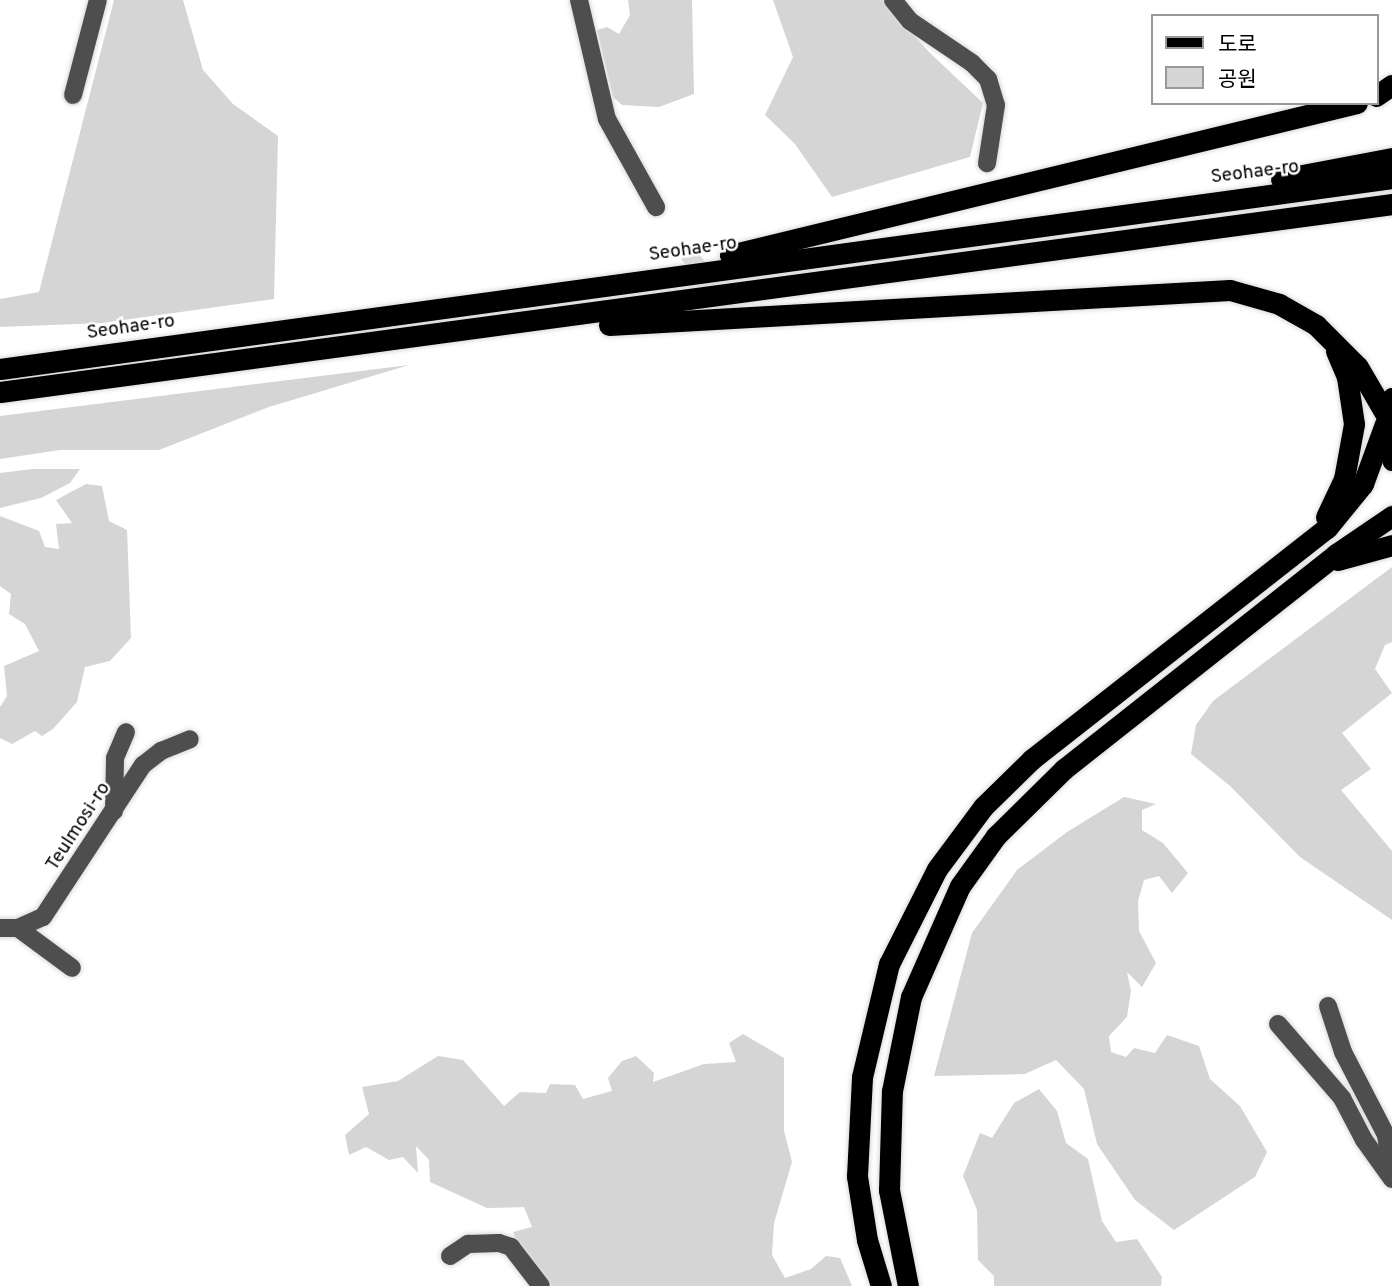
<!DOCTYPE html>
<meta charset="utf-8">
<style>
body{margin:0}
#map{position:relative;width:1392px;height:1286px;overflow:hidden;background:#fff;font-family:Overpass,"Noto Sans KR",sans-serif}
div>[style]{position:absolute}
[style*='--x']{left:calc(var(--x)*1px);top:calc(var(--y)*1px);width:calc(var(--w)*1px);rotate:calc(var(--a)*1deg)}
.green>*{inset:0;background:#d5d5d5}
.minor-tunnel>*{height:18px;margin-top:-9px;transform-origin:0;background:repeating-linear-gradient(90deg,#d9d9d9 0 18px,transparent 0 27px)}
.roads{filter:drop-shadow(0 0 2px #dbdbdb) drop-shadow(0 0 2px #dbdbdb)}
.minor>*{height:18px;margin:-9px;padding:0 9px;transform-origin:9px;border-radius:9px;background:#4e4e4e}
.major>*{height:18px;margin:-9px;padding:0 9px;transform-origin:9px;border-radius:9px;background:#000}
.highway>*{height:21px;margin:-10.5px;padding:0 10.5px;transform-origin:10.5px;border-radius:10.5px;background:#000}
span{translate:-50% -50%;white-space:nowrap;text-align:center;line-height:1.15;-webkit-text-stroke:5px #fff;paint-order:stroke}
.street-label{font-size:19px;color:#000}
.legend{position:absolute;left:1151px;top:14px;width:228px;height:91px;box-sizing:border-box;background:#fff;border:2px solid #999;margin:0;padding:9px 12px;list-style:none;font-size:21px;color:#000}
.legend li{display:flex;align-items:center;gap:14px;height:35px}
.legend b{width:35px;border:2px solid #999}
</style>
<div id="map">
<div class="green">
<div style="clip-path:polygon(114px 0,183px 0,203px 70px,233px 104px,278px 136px,274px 299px,102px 323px,0 327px,0 299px,39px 292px)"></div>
<div style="clip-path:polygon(628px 0,692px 0,694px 94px,659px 107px,622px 105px,613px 97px,597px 30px,607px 27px,619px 34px,630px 15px)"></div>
<div style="clip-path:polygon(773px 0,883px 0,929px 52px,983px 103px,970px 157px,832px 197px,795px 144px,765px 115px,793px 57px)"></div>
<div style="clip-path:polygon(409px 365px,269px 407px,159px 450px,60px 450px,0 459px,0 416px)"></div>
<div style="clip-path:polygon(32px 469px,80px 469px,70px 483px,41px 498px,0 508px,0 473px)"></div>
<div style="clip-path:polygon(86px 484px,102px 486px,109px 521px,127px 530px,131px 638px,110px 661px,85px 667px,77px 702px,53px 729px,42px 736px,35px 731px,12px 744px,0 738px,0 707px,7px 696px,4px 666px,39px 651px,25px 624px,9px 614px,11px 594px,0 586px,0 516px,39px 531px,45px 547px,59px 549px,56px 524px,72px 523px,56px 500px)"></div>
<div style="clip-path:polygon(1392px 567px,1392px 642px,1385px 645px,1375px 669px,1392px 693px,1342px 733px,1371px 769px,1341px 790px,1392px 851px,1392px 920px,1300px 857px,1230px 786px,1191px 754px,1196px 725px,1213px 701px)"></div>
<div style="clip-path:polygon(1124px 797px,1156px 804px,1142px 810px,1142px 830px,1163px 843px,1188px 873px,1172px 893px,1159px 876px,1144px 880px,1138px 901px,1139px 931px,1156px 963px,1142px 987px,1127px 972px,1131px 991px,1127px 1017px,1109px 1036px,1111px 1052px,1126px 1057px,1134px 1048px,1155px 1053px,1167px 1035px,1199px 1046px,1210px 1079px,1240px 1106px,1267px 1152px,1255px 1177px,1174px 1230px,1135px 1200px,1097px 1144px,1084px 1089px,1056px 1060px,1025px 1074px,934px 1076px,972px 933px,1017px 870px,1067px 832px)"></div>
<div style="clip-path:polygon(743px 1034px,784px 1058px,784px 1131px,792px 1162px,774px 1223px,772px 1255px,785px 1278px,811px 1269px,826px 1256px,840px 1258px,852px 1286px,552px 1286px,521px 1250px,513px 1232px,532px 1227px,524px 1207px,487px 1208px,430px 1182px,429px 1160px,416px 1146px,418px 1173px,403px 1157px,389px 1160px,366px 1147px,349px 1155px,345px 1135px,369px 1114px,362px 1087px,398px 1081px,438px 1056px,463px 1060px,504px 1106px,520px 1092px,546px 1093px,550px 1084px,575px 1085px,583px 1099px,612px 1091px,608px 1078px,622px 1061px,636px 1056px,654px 1073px,653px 1082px,704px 1064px,736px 1062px,729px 1043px)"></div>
<div style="clip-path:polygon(1039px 1089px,1057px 1111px,1066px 1143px,1088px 1159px,1102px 1221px,1116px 1242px,1137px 1239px,1162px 1277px,1161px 1286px,994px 1286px,994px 1276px,978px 1260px,977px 1210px,963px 1176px,980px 1133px,992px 1138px,1014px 1103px)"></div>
</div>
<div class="minor-tunnel">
<div style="--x:688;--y:253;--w:87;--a:55.8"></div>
</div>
<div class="roads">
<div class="minor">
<div style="--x:579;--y:0;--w:122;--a:76.8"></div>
<div style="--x:607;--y:119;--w:101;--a:60.9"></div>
<div style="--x:893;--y:0;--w:27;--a:51"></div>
<div style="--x:910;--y:21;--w:75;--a:34.1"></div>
<div style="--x:972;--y:63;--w:23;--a:45"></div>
<div style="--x:988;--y:79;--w:27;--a:73"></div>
<div style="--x:996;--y:105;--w:59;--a:98.8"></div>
<div style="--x:73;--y:95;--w:98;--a:-75.3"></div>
<div style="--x:114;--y:811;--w:53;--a:-88.9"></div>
<div style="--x:115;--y:758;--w:28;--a:-67"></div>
<div style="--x:0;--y:928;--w:18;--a:0"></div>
<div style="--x:18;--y:928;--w:27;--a:-24"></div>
<div style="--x:43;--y:917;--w:182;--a:-56.7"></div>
<div style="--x:143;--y:765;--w:23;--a:-38"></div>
<div style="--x:161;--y:751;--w:31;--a:-22"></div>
<div style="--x:18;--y:928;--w:67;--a:36.5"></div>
<div style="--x:1328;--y:1006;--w:48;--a:71.9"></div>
<div style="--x:1343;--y:1052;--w:93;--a:62.6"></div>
<div style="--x:1386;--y:1135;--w:37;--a:81"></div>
<div style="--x:1278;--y:1024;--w:98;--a:49.1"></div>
<div style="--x:1342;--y:1098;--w:47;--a:62.4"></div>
<div style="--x:1364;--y:1140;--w:48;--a:54.3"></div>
<div style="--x:450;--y:1256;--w:22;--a:-34"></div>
<div style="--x:468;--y:1244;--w:31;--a:-2"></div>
<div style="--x:499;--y:1243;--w:13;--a:18"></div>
<div style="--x:511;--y:1247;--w:49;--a:52.4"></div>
</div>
<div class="major">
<div style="--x:1392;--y:397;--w:35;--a:103"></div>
<div style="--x:1384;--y:431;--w:32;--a:76"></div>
</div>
<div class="highway">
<div style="--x:1376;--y:96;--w:19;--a:-35"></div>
<div style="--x:1281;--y:179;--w:113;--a:-10.7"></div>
<div style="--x:730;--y:255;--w:645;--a:-13.63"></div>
<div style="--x:609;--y:325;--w:622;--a:-3.23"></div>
<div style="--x:1230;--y:290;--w:51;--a:15.9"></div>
<div style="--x:1279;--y:304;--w:43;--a:29.6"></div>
<div style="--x:1316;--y:325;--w:59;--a:45"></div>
<div style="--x:1358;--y:367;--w:56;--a:59.7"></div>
<div style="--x:0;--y:369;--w:1405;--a:-7.81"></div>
<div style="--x:0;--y:392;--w:1405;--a:-7.69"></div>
<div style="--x:1326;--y:517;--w:42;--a:-64.7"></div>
<div style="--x:1344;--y:479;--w:56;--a:-79.7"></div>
<div style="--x:1354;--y:424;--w:48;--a:-98.5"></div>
<div style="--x:1347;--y:377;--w:28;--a:-113"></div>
<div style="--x:1338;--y:560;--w:56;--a:-15.5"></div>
<div style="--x:881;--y:1286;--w:48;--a:-106.9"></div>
<div style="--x:867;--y:1240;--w:65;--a:-98.9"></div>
<div style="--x:857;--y:1176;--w:99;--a:-87.1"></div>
<div style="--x:862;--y:1077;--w:116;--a:-76.6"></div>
<div style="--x:889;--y:964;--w:106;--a:-63.2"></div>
<div style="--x:937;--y:869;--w:77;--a:-53.4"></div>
<div style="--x:983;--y:807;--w:69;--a:-44.4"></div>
<div style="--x:1032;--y:759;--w:375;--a:-38.1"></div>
<div style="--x:1327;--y:528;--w:57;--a:-50.7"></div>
<div style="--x:1363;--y:484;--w:64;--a:-69.9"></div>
<div style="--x:908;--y:1286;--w:98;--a:-101.2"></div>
<div style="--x:889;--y:1190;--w:99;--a:-88.3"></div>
<div style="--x:892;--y:1091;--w:96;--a:-78.6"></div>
<div style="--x:911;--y:997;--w:121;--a:-66.2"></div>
<div style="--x:960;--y:886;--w:62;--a:-54.2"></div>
<div style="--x:996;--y:836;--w:95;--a:-44.6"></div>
<div style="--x:1064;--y:769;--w:347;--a:-38.3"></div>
<div style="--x:1336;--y:554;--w:68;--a:-34.2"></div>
</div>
</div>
<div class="street-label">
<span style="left:1255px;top:173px;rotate:-7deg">Seohae-ro</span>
<span style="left:693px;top:250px;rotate:-8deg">Seohae-ro</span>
<span style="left:131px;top:328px;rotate:-8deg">Seohae-ro</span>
<span style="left:79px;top:827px;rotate:-57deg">Teulmosi-ro</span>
</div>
<ul class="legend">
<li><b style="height:9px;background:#000"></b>도로</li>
<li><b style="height:19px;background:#d5d5d5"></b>공원</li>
</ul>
</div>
